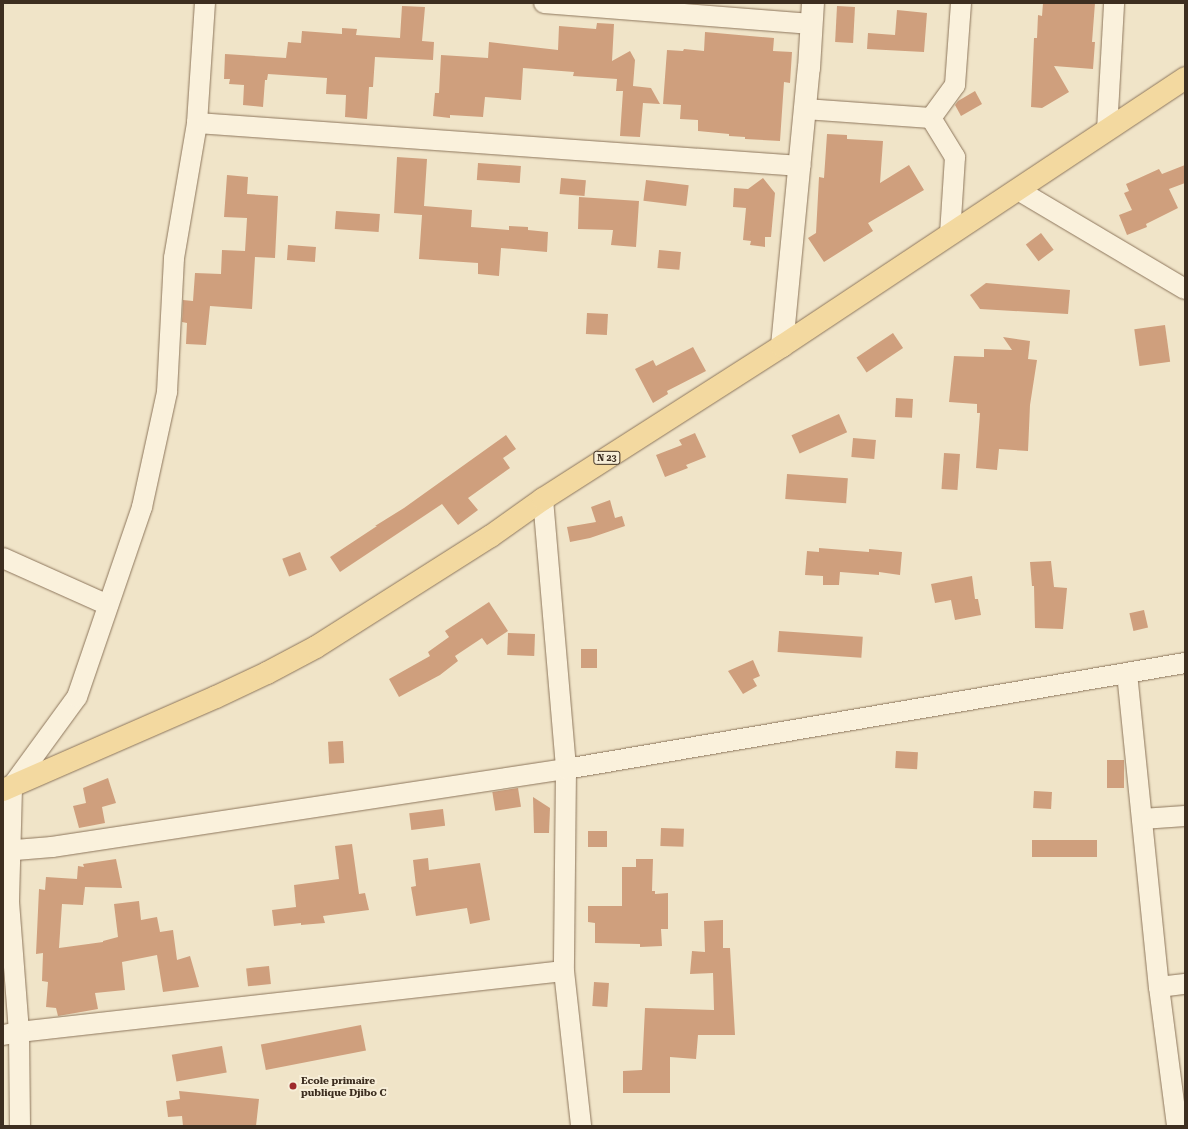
<!DOCTYPE html>
<style>
body{margin:0}
#map{position:relative;width:1188px;height:1129px;overflow:hidden;background:#f0e4c8;font-family:"Roboto Serif",serif}
div>[style]{position:absolute}
[style*='--x']{left:calc(var(--x)*1px);top:calc(var(--y)*1px);width:calc(var(--w)*1px);rotate:calc(var(--a)*1deg)}
.building>*{inset:0;background:#cf9f7d;transform-origin:0 0}
.roads{filter:drop-shadow(0 0 1px #8d765c) drop-shadow(0 0 1px #8d765c)}
.street>*{height:20px;margin:-10px;padding:0 10px;transform-origin:10px;border-radius:10px;background:#faf1dc}
.secondary>*{height:22px;margin:-11px;padding:0 11px;transform-origin:11px;border-radius:11px;background:#faf1dc}
.primary>*{height:22px;margin:-11px;padding:0 11px;transform-origin:11px;border-radius:11px;background:#f3d9a0}
.dots>*{width:11px;height:11px;translate:-50% -50%;box-sizing:border-box;border:2px solid #f7eed8;border-radius:50%}
span{translate:-50% -50%;white-space:nowrap;text-align:center;line-height:1.15;-webkit-text-stroke:4px #f7eed8;paint-order:stroke}
.shield-label span{padding:1px 3px;background:#f7eed8;border:1px solid;border-radius:3px;-webkit-text-stroke-width:0}
.shield-label{font-size:9px;color:#3d2e20;font-weight:700}
.poi-label{font-size:10px;color:#3d2e20;font-weight:700}
.left{translate:0 -50%;text-align:left}
.frame{position:absolute;inset:0;border:4px solid #3d2e20;pointer-events:none}
</style>
<div id="map">
<div class="building">
<div style="clip-path:polygon(1043px 3px,1095px 3px,1092px 42px,1095px 42px,1093px 69px,1054px 66px,1069px 92px,1042px 108px,1031px 107px,1034px 38px,1037px 38px,1038px 15px,1042px 16px)"></div>
<div style="clip-path:polygon(402px 6px,425px 7px,422px 41px,434px 42px,433px 60px,375px 57px,373px 87px,369px 87px,367px 119px,345px 117px,346px 95px,326px 94px,327px 78px,268px 74px,267px 80px,265px 80px,263px 107px,243px 105px,244px 85px,229px 84px,230px 79px,224px 79px,225px 54px,286px 58px,288px 42px,301px 43px,302px 31px,342px 34px,342px 28px,357px 29px,356px 35px,400px 38px)"></div>
<div style="left:837px;top:6px;width:18px;height:36px;rotate:3deg"></div>
<div style="clip-path:polygon(897px 10px,927px 13px,924px 52px,867px 49px,868px 33px,895px 35px)"></div>
<div style="clip-path:polygon(597px 23px,614px 24px,612px 61px,630px 51px,635px 60px,633px 86px,651px 88px,660px 104px,643px 103px,640px 137px,620px 136px,623px 91px,616px 91px,617px 79px,573px 76px,574px 72px,523px 68px,521px 100px,485px 97px,483px 117px,450px 115px,450px 118px,433px 116px,435px 93px,439px 93px,441px 55px,488px 58px,489px 42px,558px 50px,559px 26px,596px 29px)"></div>
<div style="clip-path:polygon(705px 32px,774px 38px,773px 51px,792px 52px,790px 83px,784px 82px,780px 141px,745px 139px,745px 137px,729px 136px,729px 134px,698px 131px,698px 120px,680px 119px,681px 105px,663px 104px,667px 50px,683px 51px,684px 49px,704px 51px)"></div>
<div style="clip-path:polygon(975px 91px,982px 104px,961px 116px,955px 105px,958px 101px)"></div>
<div style="clip-path:polygon(827px 134px,847px 135px,847px 139px,883px 141px,880px 183px,909px 165px,924px 190px,868px 223px,873px 231px,824px 262px,808px 238px,816px 233px,819px 177px,824px 178px)"></div>
<div style="clip-path:polygon(397px 157px,427px 159px,424px 206px,472px 210px,471px 227px,509px 230px,509px 226px,528px 227px,528px 230px,548px 232px,547px 252px,501px 248px,499px 276px,478px 274px,478px 263px,419px 259px,422px 215px,394px 213px)"></div>
<div style="left:478px;top:163px;width:43px;height:17px;rotate:4deg"></div>
<div style="clip-path:polygon(1185px 165px,1185px 183px,1169px 189px,1178px 208px,1146px 224px,1147px 227px,1127px 235px,1119px 215px,1132px 210px,1124px 193px,1129px 191px,1126px 184px,1159px 169px,1162px 174px)"></div>
<div style="clip-path:polygon(227px 175px,248px 177px,247px 194px,278px 196px,275px 258px,255px 257px,252px 309px,210px 306px,206px 345px,186px 344px,187px 323px,182px 322px,183px 300px,193px 301px,195px 273px,221px 274px,222px 250px,245px 251px,247px 218px,224px 217px)"></div>
<div style="left:561px;top:178px;width:25px;height:16px;rotate:5deg"></div>
<div style="clip-path:polygon(763px 178px,775px 193px,771px 237px,765px 237px,765px 247px,750px 245px,751px 241px,743px 240px,746px 208px,733px 207px,734px 188px,748px 189px)"></div>
<div style="left:646px;top:180px;width:43px;height:21px;rotate:7deg"></div>
<div style="clip-path:polygon(579px 197px,639px 201px,636px 247px,611px 245px,613px 230px,578px 229px)"></div>
<div style="left:336px;top:211px;width:44px;height:18px;rotate:4deg"></div>
<div style="left:1041px;top:233px;width:21px;height:19px;rotate:53deg"></div>
<div style="left:288px;top:245px;width:28px;height:15px;rotate:4deg"></div>
<div style="left:659px;top:250px;width:22px;height:18px;rotate:5deg"></div>
<div style="clip-path:polygon(986px 283px,1070px 290px,1068px 314px,980px 309px,970px 295px)"></div>
<div style="left:587px;top:313px;width:21px;height:21px;rotate:3deg"></div>
<div style="left:1165px;top:325px;width:37px;height:31px;rotate:82deg"></div>
<div style="left:893px;top:333px;width:18px;height:44px;rotate:56deg"></div>
<div style="clip-path:polygon(1003px 337px,1030px 341px,1028px 359px,1037px 360px,1030px 405px,1028px 451px,999px 449px,997px 470px,976px 468px,980px 413px,977px 413px,977px 404px,949px 402px,954px 356px,984px 357px,984px 349px,1012px 350px)"></div>
<div style="clip-path:polygon(693px 347px,706px 371px,667px 391px,668px 394px,653px 403px,635px 369px,653px 360px,656px 366px)"></div>
<div style="left:896px;top:398px;width:17px;height:19px;rotate:3deg"></div>
<div style="left:839px;top:414px;width:20px;height:52px;rotate:66deg"></div>
<div style="clip-path:polygon(695px 433px,706px 457px,686px 465px,688px 468px,665px 477px,656px 455px,682px 445px,679px 440px)"></div>
<div style="clip-path:polygon(506px 435px,516px 449px,503px 458px,510px 468px,468px 498px,478px 510px,458px 525px,442px 504px,340px 572px,330px 557px,377px 526px,375px 526px,404px 508px)"></div>
<div style="left:853px;top:438px;width:23px;height:19px;rotate:5deg"></div>
<div style="left:944px;top:453px;width:16px;height:36px;rotate:4deg"></div>
<div style="left:787px;top:474px;width:61px;height:25px;rotate:4deg"></div>
<div style="clip-path:polygon(610px 500px,615px 518px,622px 516px,625px 526px,590px 538px,570px 542px,567px 527px,596px 522px,591px 507px)"></div>
<div style="clip-path:polygon(819px 548px,869px 552px,869px 549px,902px 552px,900px 575px,879px 572px,879px 575px,840px 572px,839px 585px,823px 585px,823px 576px,805px 575px,807px 551px,819px 552px)"></div>
<div style="left:300px;top:552px;width:19px;height:19px;rotate:69deg"></div>
<div style="clip-path:polygon(1051px 561px,1054px 587px,1067px 588px,1063px 629px,1035px 628px,1034px 586px,1032px 586px,1030px 562px)"></div>
<div style="clip-path:polygon(972px 576px,975px 599px,978px 599px,981px 615px,955px 620px,951px 600px,935px 603px,931px 584px)"></div>
<div style="clip-path:polygon(489px 602px,508px 631px,487px 645px,482px 638px,455px 656px,458px 661px,440px 675px,399px 697px,389px 679px,430px 656px,428px 652px,449px 637px,445px 631px)"></div>
<div style="left:1144px;top:610px;width:18px;height:15px;rotate:77deg"></div>
<div style="left:779px;top:631px;width:84px;height:21px;rotate:4deg"></div>
<div style="left:508px;top:633px;width:27px;height:22px;rotate:2deg"></div>
<div style="left:581px;top:649px;width:16px;height:19px"></div>
<div style="clip-path:polygon(753px 660px,760px 676px,753px 679px,757px 686px,743px 694px,728px 671px)"></div>
<div style="left:343px;top:741px;width:22px;height:15px;rotate:87deg"></div>
<div style="left:896px;top:751px;width:22px;height:17px;rotate:3deg"></div>
<div style="left:1107px;top:760px;width:17px;height:28px"></div>
<div style="clip-path:polygon(108px 778px,116px 803px,102px 807px,105px 823px,79px 828px,73px 806px,86px 803px,83px 788px)"></div>
<div style="left:518px;top:788px;width:19px;height:26px;rotate:81deg"></div>
<div style="left:1034px;top:791px;width:18px;height:17px;rotate:3deg"></div>
<div style="clip-path:polygon(533px 797px,550px 808px,549px 833px,534px 833px)"></div>
<div style="left:443px;top:809px;width:17px;height:34px;rotate:83deg"></div>
<div style="left:661px;top:828px;width:23px;height:18px;rotate:2deg"></div>
<div style="left:588px;top:831px;width:19px;height:16px"></div>
<div style="left:1032px;top:840px;width:65px;height:17px"></div>
<div style="clip-path:polygon(352px 844px,359px 894px,365px 893px,369px 910px,323px 916px,325px 923px,301px 925px,301px 923px,274px 926px,272px 910px,296px 907px,294px 885px,339px 879px,335px 846px)"></div>
<div style="clip-path:polygon(428px 858px,429px 870px,480px 863px,490px 920px,470px 924px,467px 908px,416px 916px,411px 887px,416px 886px,413px 860px)"></div>
<div style="clip-path:polygon(116px 859px,122px 888px,85px 887px,83px 905px,62px 904px,59px 948px,103px 942px,103px 941px,118px 937px,114px 904px,139px 901px,141px 920px,157px 917px,160px 932px,173px 930px,177px 960px,190px 956px,199px 987px,163px 992px,157px 955px,122px 962px,125px 990px,95px 993px,98px 1009px,58px 1016px,56px 1008px,46px 1007px,48px 982px,42px 981px,43px 953px,36px 954px,39px 889px,45px 890px,46px 877px,77px 879px,78px 866px,84px 867px,83px 864px)"></div>
<div style="clip-path:polygon(636px 859px,653px 859px,652px 891px,655px 891px,655px 894px,668px 893px,668px 929px,661px 929px,662px 946px,640px 947px,640px 944px,595px 943px,595px 923px,588px 922px,588px 906px,622px 906px,622px 867px,636px 867px)"></div>
<div style="clip-path:polygon(723px 920px,723px 948px,730px 948px,735px 1035px,698px 1035px,696px 1059px,670px 1057px,670px 1093px,623px 1093px,623px 1071px,642px 1070px,645px 1008px,714px 1010px,713px 973px,690px 974px,692px 951px,705px 952px,704px 921px)"></div>
<div style="left:269px;top:966px;width:18px;height:23px;rotate:84deg"></div>
<div style="left:594px;top:982px;width:15px;height:24px;rotate:4deg"></div>
<div style="left:361px;top:1025px;width:26px;height:102px;rotate:79deg"></div>
<div style="left:222px;top:1046px;width:27px;height:51px;rotate:80deg"></div>
<div style="clip-path:polygon(179px 1091px,259px 1099px,256px 1126px,183px 1126px,182px 1116px,168px 1117px,166px 1101px,180px 1099px)"></div>
</div>
<div class="roads">
<div class="street">
<div style="--x:544;--y:3;--w:268;--a:4.5"></div>
<div style="--x:805;--y:109;--w:126;--a:4.1"></div>
<div style="--x:931;--y:118;--w:46;--a:58.4"></div>
<div style="--x:955;--y:157;--w:78;--a:93.7"></div>
<div style="--x:931;--y:118;--w:41;--a:-54"></div>
<div style="--x:955;--y:85;--w:82;--a:-85.8"></div>
<div style="--x:197;--y:123;--w:605;--a:4.08"></div>
<div style="--x:1107;--y:130;--w:127;--a:-86.8"></div>
<div style="--x:1018;--y:190;--w:194;--a:30.7"></div>
<div style="--x:543;--y:499;--w:271;--a:85.1"></div>
<div style="--x:566;--y:769;--w:202;--a:90.6"></div>
<div style="--x:564;--y:971;--w:156;--a:83.7"></div>
<div style="--x:3;--y:558;--w:115;--a:24.1"></div>
<div style="--x:1127;--y:673;--w:316;--a:84.2"></div>
<div style="--x:1159;--y:987;--w:140;--a:82.6"></div>
<div style="--x:1142;--y:819;--w:43;--a:-4"></div>
<div style="--x:3;--y:851;--w:49;--a:-4.7"></div>
<div style="--x:52;--y:847;--w:520;--a:-8.63"></div>
<div style="--x:566;--y:769;--w:628;--a:-9.72"></div>
<div style="--x:1159;--y:987;--w:26;--a:-7"></div>
<div style="--x:3;--y:1035;--w:16;--a:-11"></div>
<div style="--x:19;--y:1032;--w:548;--a:-6.39"></div>
<div style="--x:20;--y:1126;--w:94;--a:-90.6"></div>
<div style="--x:19;--y:1032;--w:130;--a:-94.4"></div>
<div style="--x:9;--y:902;--w:116;--a:-88.5"></div>
<div style="--x:12;--y:786;--w:110;--a:-53.9"></div>
<div style="--x:77;--y:697;--w:201;--a:-71.1"></div>
<div style="--x:142;--y:507;--w:118;--a:-77.7"></div>
<div style="--x:167;--y:392;--w:134;--a:-87"></div>
<div style="--x:174;--y:258;--w:137;--a:-80.3"></div>
<div style="--x:197;--y:123;--w:120;--a:-86.2"></div>
</div>
<div class="secondary">
<div style="--x:782;--y:346;--w:279;--a:-84.5"></div>
<div style="--x:809;--y:68;--w:65;--a:-86.5"></div>
</div>
<div class="primary">
<div style="--x:3;--y:790;--w:232;--a:-23.6"></div>
<div style="--x:216;--y:697;--w:56;--a:-25.2"></div>
<div style="--x:267;--y:673;--w:55;--a:-28"></div>
<div style="--x:316;--y:647;--w:207;--a:-32.4"></div>
<div style="--x:491;--y:536;--w:64;--a:-35.4"></div>
<div style="--x:543;--y:499;--w:284;--a:-32.6"></div>
<div style="--x:782;--y:346;--w:484;--a:-33.6"></div>
</div>
</div>
<div class="dots">
<div style="left:293px;top:1086px;background:#9e2a2b"></div>
</div>
<div class="shield-label">
<span style="left:607px;top:458px">N 23</span>
</div>
<div class="poi-label">
<span class="left" style="left:301px;top:1086px">Ecole primaire<br>publique Djibo C</span>
</div>
<div class="frame"></div>
</div>
